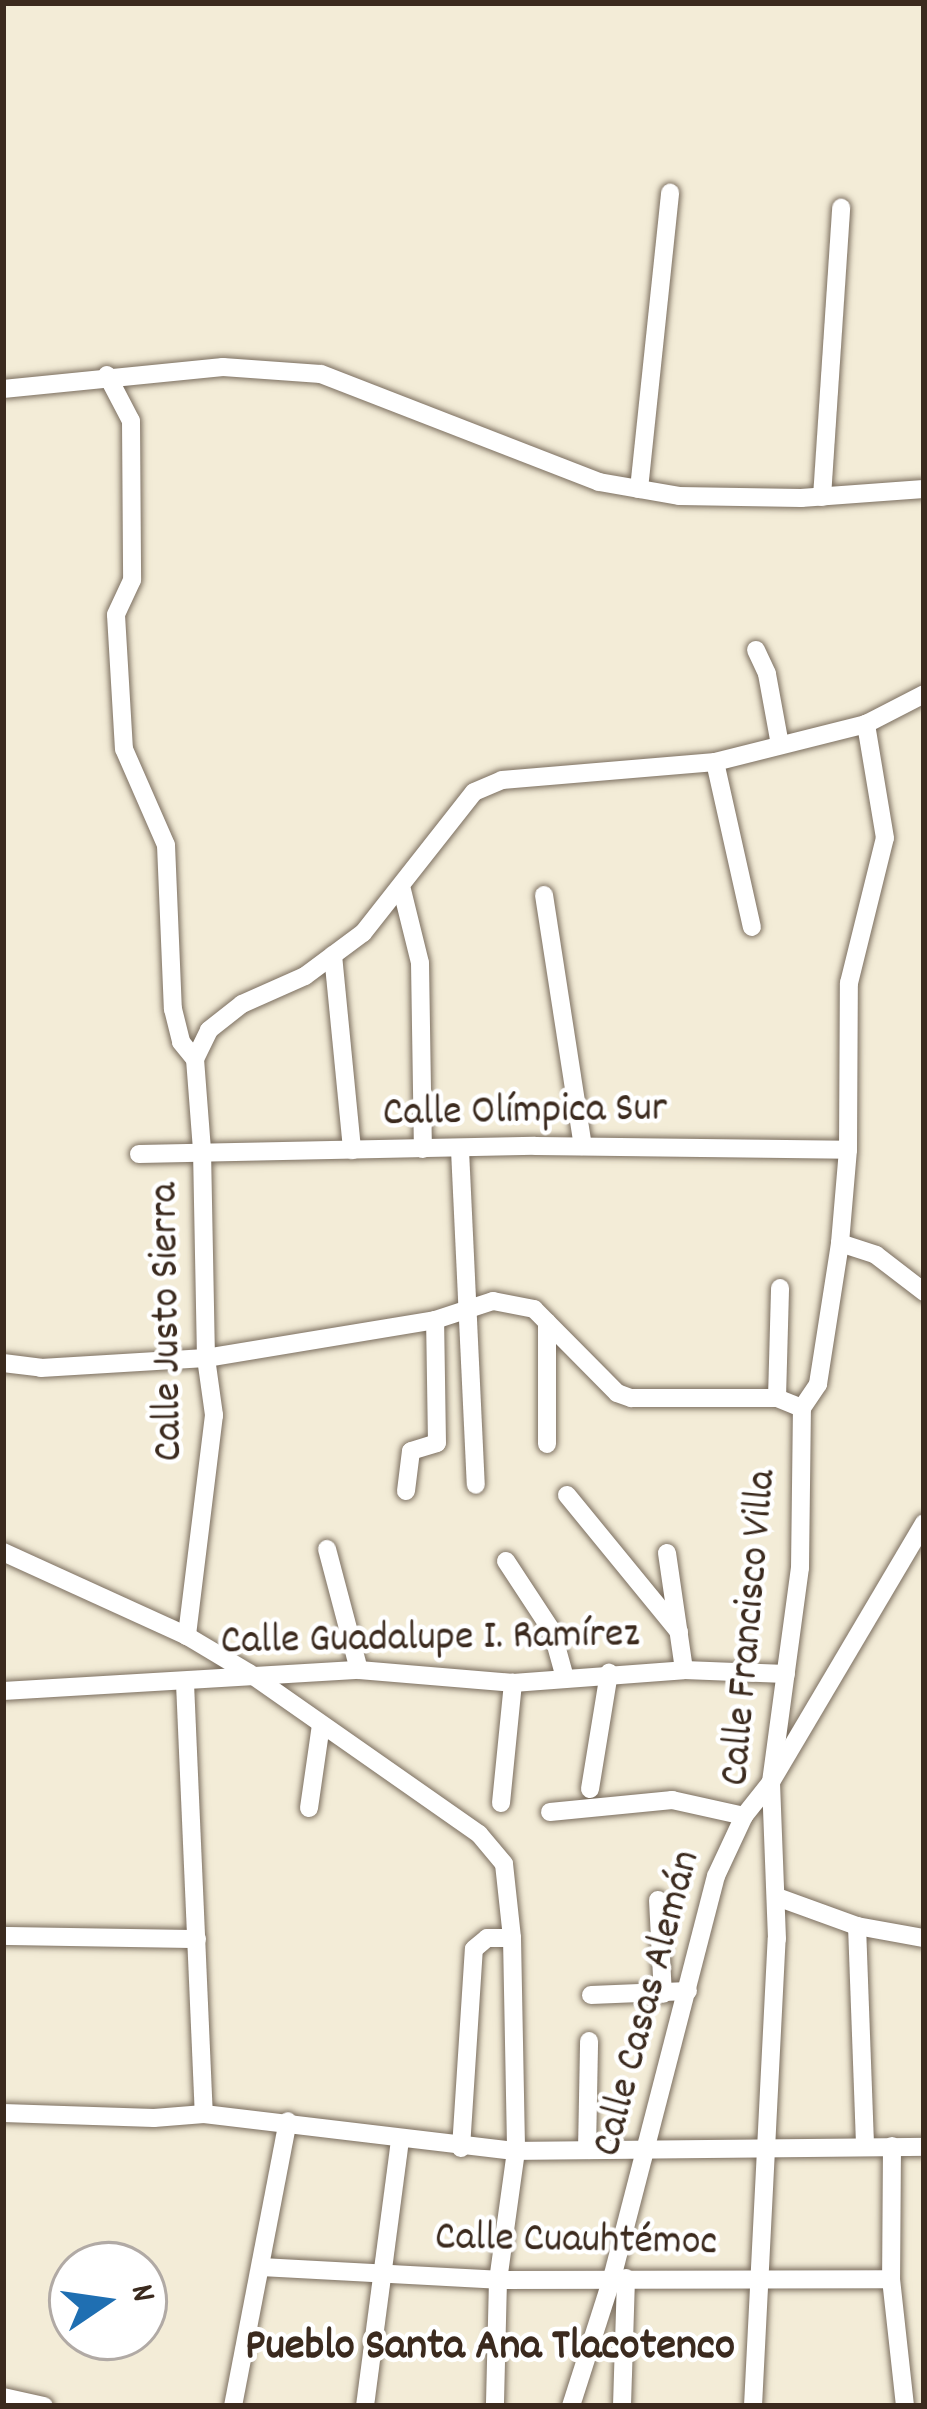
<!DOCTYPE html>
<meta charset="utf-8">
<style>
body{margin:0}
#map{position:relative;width:927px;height:2409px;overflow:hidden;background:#f3ecd7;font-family:Dekko,sans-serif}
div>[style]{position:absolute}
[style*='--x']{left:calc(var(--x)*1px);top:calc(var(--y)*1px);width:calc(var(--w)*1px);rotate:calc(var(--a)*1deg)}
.roads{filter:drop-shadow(0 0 3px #7b6e5f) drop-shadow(0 0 3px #7b6e5f)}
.minor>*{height:18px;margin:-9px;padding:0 9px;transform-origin:9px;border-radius:9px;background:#fff}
span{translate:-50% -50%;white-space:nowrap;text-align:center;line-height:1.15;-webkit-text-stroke:9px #fff;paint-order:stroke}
.street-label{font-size:42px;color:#3b2a1e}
.neighbourhood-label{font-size:45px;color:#3b2a1e;font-weight:700}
.frame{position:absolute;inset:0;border:6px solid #3b2a1e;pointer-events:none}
.north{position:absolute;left:48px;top:2241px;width:120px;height:120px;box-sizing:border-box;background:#fff;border:3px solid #b1aaa5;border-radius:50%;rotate:77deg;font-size:33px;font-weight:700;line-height:48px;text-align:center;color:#3b2a1e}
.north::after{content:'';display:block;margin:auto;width:42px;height:54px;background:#1f6fb2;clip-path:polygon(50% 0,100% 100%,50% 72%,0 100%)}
</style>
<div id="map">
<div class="roads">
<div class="minor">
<div style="--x:107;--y:375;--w:52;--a:62.4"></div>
<div style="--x:131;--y:421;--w:159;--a:89.6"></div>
<div style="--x:132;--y:580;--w:38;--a:115"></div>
<div style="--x:116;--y:615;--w:134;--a:86.6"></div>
<div style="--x:124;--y:749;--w:105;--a:66.4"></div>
<div style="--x:166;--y:845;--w:164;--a:87.6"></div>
<div style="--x:173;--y:1009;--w:34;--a:76"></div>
<div style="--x:181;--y:1042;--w:22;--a:51"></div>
<div style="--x:195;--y:1059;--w:91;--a:85.6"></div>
<div style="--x:202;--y:1150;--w:208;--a:88.9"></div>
<div style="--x:206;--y:1358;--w:58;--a:82"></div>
<div style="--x:214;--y:1415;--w:223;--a:97"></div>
<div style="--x:3;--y:389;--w:221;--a:-5.7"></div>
<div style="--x:223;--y:367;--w:98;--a:4.1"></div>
<div style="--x:321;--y:374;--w:298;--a:21.2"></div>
<div style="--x:599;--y:482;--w:81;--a:9.9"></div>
<div style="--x:679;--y:496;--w:122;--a:0.9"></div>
<div style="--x:801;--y:498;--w:123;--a:-4.2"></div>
<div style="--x:639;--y:489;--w:298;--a:-84"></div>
<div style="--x:822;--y:497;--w:290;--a:-86.2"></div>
<div style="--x:756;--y:650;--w:26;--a:65"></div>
<div style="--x:767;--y:674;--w:72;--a:79.6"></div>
<div style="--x:715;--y:762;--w:169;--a:77.4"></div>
<div style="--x:402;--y:890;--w:75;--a:76.1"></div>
<div style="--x:420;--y:963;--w:186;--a:89.1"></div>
<div style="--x:544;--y:895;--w:254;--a:81.2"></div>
<div style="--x:333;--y:955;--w:196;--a:84.4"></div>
<div style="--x:195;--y:1059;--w:32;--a:-64"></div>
<div style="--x:209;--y:1030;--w:42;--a:-38.2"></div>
<div style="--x:242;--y:1004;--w:69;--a:-24"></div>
<div style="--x:305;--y:976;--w:72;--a:-36.6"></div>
<div style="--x:363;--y:933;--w:179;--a:-51.8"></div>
<div style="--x:474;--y:792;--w:30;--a:-23"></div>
<div style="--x:502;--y:780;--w:214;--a:-4.8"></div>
<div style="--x:715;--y:762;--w:156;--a:-14.1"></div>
<div style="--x:866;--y:724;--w:65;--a:-27.3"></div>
<div style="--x:460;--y:1150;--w:335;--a:87.3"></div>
<div style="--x:139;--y:1154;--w:396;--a:-1.2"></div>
<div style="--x:535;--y:1146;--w:313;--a:0.7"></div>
<div style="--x:840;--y:1243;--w:38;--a:18"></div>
<div style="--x:876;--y:1255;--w:61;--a:37.6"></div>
<div style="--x:547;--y:1322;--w:122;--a:90"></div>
<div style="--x:3;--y:1363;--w:38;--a:7"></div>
<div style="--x:41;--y:1368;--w:165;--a:-3.5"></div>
<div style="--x:206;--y:1358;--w:232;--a:-9.4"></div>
<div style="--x:435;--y:1320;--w:61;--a:-18.1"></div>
<div style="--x:493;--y:1301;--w:42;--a:11"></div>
<div style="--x:534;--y:1309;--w:118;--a:45.3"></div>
<div style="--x:617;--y:1393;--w:15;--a:20"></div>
<div style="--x:631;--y:1398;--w:146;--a:0"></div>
<div style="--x:777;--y:1398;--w:27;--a:22"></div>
<div style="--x:777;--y:1398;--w:110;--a:-88.4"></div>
<div style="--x:406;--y:1491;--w:40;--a:-82.9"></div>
<div style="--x:411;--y:1451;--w:27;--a:-17"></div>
<div style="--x:437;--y:1443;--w:123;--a:-90.9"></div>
<div style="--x:567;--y:1495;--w:177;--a:50.7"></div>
<div style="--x:327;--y:1549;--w:125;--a:75.2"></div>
<div style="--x:3;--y:1552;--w:202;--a:24.5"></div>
<div style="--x:187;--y:1636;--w:72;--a:30.8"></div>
<div style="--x:249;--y:1673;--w:281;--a:35"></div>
<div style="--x:479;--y:1834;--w:39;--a:50"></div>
<div style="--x:504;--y:1864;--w:74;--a:83.8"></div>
<div style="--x:512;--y:1938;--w:213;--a:88.9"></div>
<div style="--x:516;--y:2151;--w:130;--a:97.9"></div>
<div style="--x:498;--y:2280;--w:126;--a:91.4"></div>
<div style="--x:667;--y:1553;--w:118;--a:81.7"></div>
<div style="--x:506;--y:1561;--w:84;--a:56.7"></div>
<div style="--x:552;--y:1631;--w:49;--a:74.5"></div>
<div style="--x:185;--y:1683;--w:431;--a:87.5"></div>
<div style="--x:3;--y:1691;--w:357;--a:-3.4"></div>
<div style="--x:359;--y:1670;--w:155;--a:4.8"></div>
<div style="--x:513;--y:1683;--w:171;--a:-4.3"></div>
<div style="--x:684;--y:1670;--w:102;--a:2.2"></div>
<div style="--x:590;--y:1789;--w:118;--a:-80.7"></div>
<div style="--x:501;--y:1803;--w:121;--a:-84.3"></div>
<div style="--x:309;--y:1808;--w:84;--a:-81.8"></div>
<div style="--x:550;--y:1812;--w:123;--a:-5.6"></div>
<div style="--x:672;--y:1800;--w:74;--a:12.5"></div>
<div style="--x:777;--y:1897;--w:85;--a:19.9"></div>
<div style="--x:857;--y:1926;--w:68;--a:10.2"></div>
<div style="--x:658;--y:1900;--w:94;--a:87"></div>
<div style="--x:857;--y:1926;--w:220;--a:87.9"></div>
<div style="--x:3;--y:1936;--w:194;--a:0.9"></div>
<div style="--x:591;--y:1995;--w:97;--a:-2.4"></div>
<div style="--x:3;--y:2113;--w:151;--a:1.9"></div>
<div style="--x:154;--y:2118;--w:50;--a:-4.6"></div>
<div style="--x:204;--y:2114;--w:314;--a:6.8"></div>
<div style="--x:516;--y:2151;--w:408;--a:-0.6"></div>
<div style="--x:892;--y:2146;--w:133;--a:90.4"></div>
<div style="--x:891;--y:2279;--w:128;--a:83.7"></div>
<div style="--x:461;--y:2148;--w:199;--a:-86.3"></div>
<div style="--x:474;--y:1949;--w:17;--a:-40"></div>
<div style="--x:487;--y:1938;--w:25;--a:0"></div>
<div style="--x:587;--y:2150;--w:109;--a:-88.9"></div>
<div style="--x:261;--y:2267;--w:237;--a:3.1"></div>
<div style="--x:498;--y:2280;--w:393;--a:-0.1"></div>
<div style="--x:3;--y:2397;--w:42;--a:12.4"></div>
<div style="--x:233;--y:2406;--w:290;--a:-79.1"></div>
<div style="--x:365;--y:2406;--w:268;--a:-82.5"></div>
<div style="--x:571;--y:2406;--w:134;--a:-72.2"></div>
<div style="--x:612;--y:2278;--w:415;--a:-75.5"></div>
<div style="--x:716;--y:1876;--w:66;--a:-65"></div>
<div style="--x:744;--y:1816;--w:43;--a:-51.5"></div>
<div style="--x:771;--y:1782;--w:301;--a:-59.4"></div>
<div style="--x:622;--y:2406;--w:128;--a:-88.2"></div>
<div style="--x:753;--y:2406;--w:468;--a:-87.1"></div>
<div style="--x:777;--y:1939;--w:157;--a:-92.2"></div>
<div style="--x:771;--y:1782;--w:216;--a:-82.3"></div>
<div style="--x:800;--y:1568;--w:160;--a:-89.3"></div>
<div style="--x:802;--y:1408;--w:29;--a:-56"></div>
<div style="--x:818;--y:1384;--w:143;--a:-81.1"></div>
<div style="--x:840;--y:1243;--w:93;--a:-85.1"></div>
<div style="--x:848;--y:1150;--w:167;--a:-89.7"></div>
<div style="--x:849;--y:983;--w:149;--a:-76.1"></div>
<div style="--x:885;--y:838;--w:116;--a:-99.5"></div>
</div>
</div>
<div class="street-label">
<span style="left:525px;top:1113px;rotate:-1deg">Calle Olímpica Sur</span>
<span style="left:169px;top:1322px;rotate:-91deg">Calle Justo Sierra</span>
<span style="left:751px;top:1628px;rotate:-85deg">Calle Francisco Villa</span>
<span style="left:430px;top:1640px;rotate:-1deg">Calle Guadalupe I. Ramírez</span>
<span style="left:649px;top:2004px;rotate:-75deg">Calle Casas Alemán</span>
<span style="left:576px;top:2242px;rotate:1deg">Calle Cuauhtémoc</span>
</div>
<div class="neighbourhood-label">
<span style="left:490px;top:2349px">Pueblo Santa Ana Tlacotenco</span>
</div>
<div class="frame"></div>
<div class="north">N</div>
</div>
